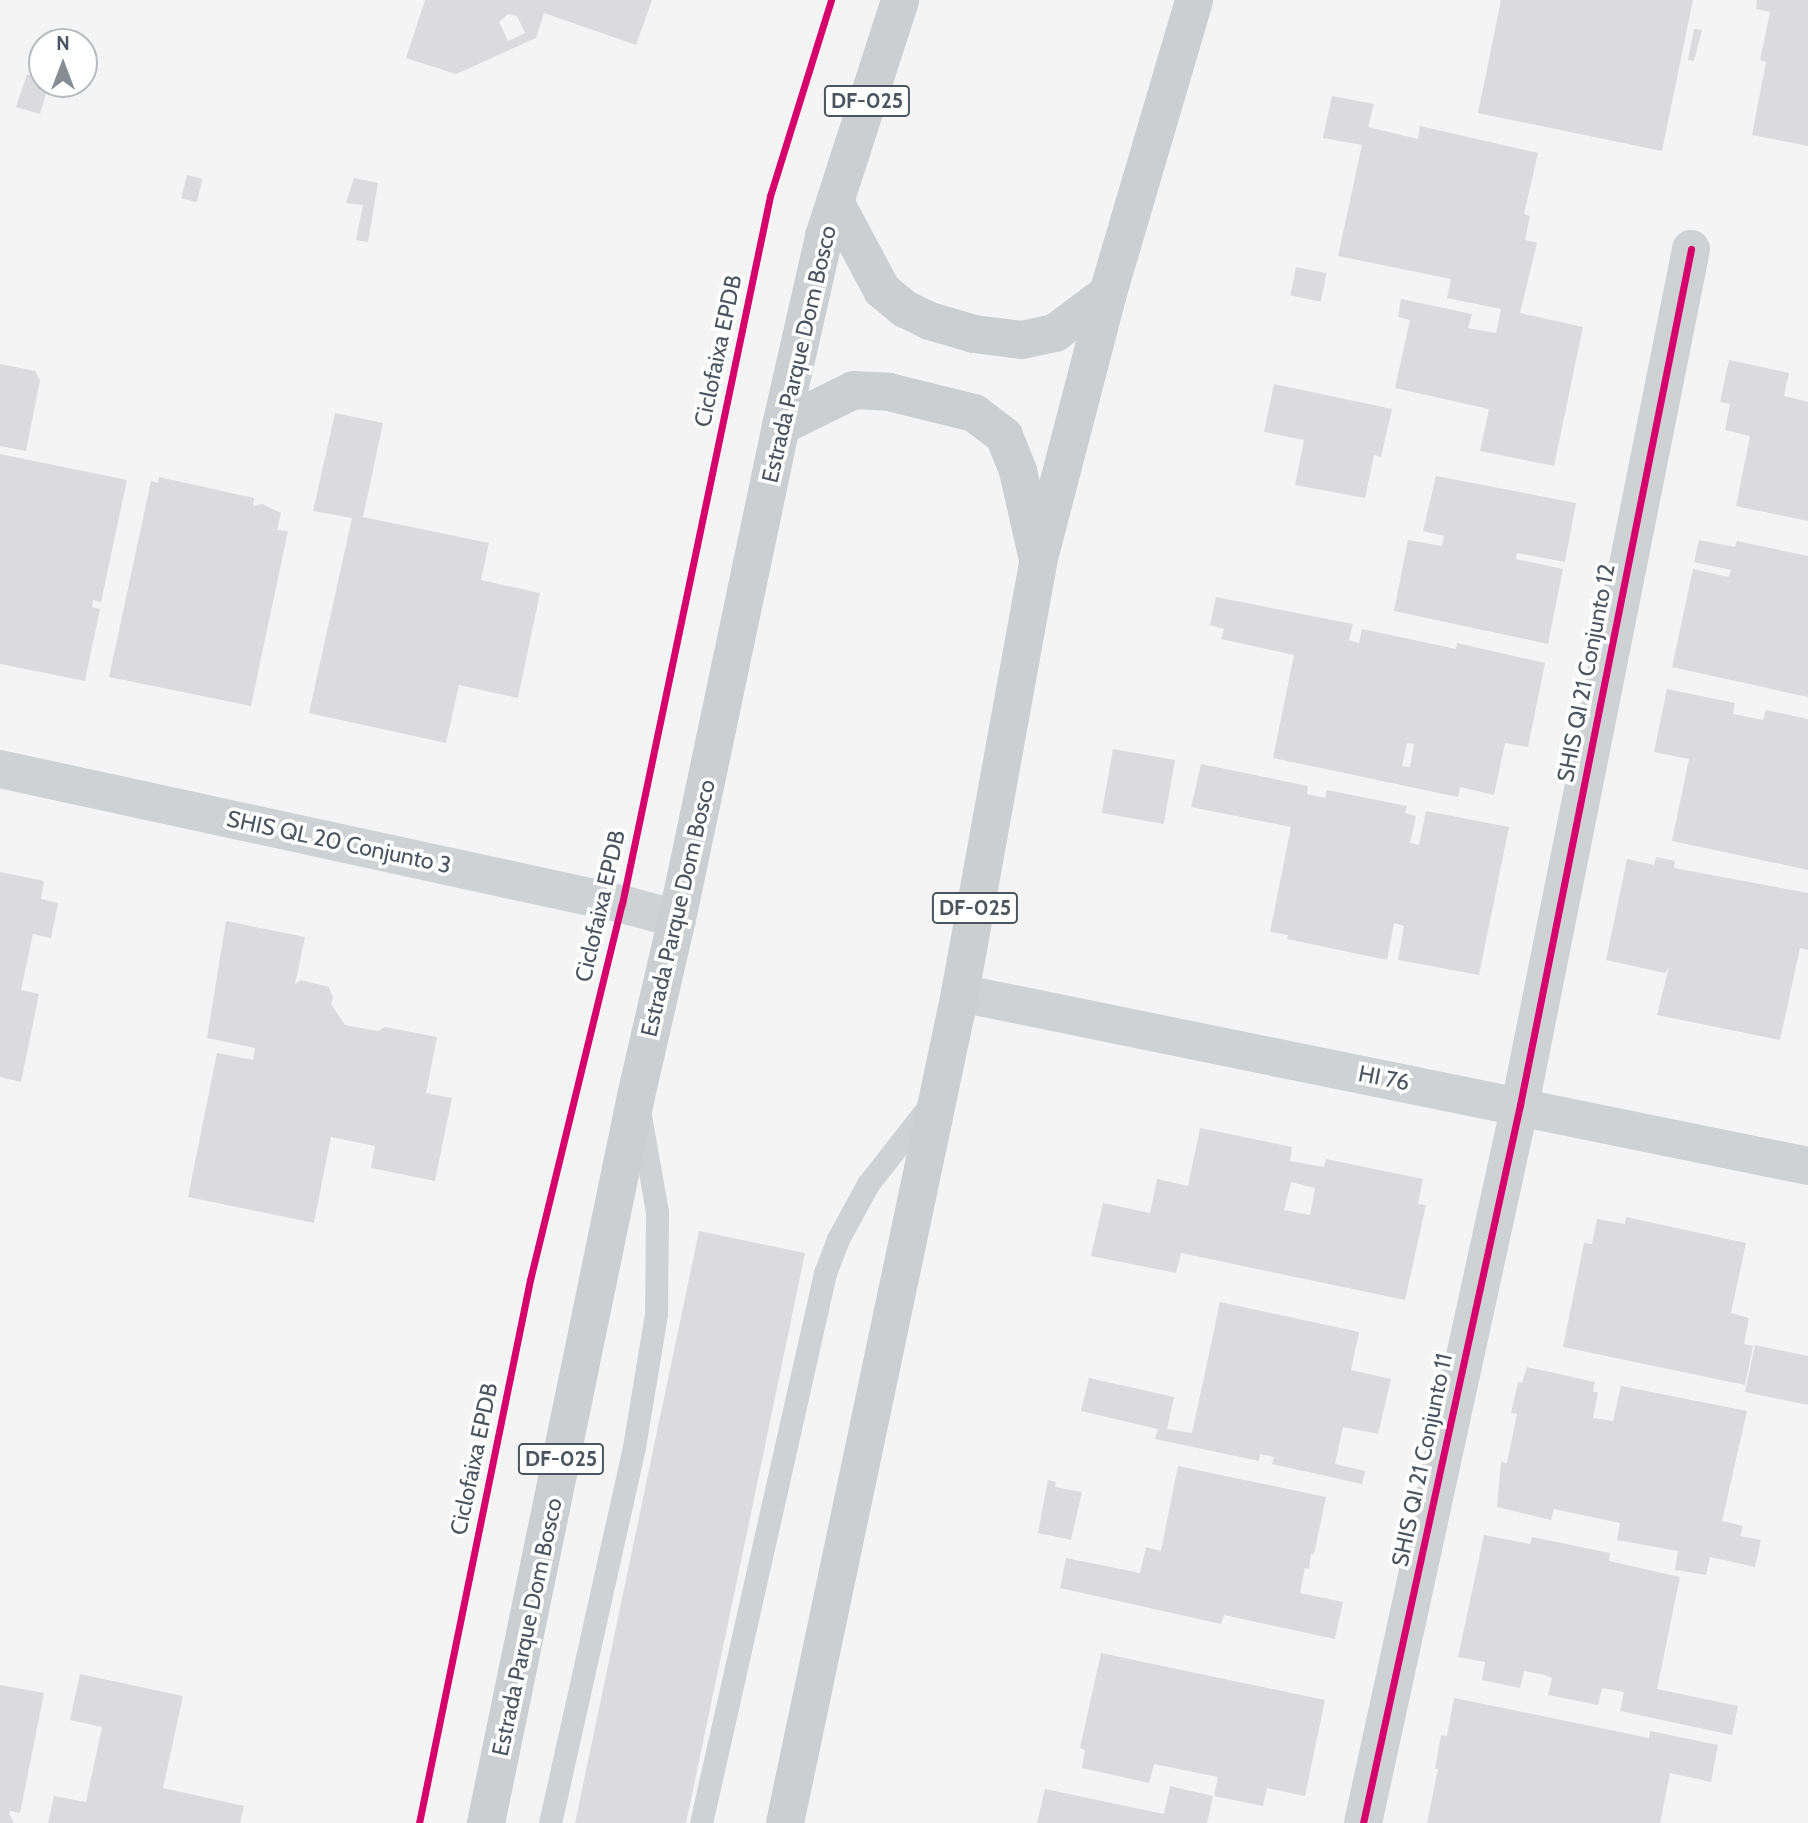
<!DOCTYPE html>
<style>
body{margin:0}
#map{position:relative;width:1808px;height:1823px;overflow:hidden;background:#f4f4f4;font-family:Cabin,sans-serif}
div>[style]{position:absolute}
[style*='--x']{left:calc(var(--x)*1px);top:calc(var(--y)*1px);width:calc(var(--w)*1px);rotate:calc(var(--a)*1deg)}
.building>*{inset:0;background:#dbdbdd;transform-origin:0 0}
.lane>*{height:23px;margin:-11.5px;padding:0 11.5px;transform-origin:11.5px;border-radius:11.5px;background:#cfd2d4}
.street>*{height:38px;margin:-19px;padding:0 19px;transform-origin:19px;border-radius:19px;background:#cfd2d4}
.primary>*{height:38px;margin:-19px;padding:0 19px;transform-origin:19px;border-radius:19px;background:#cbcfd1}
.cycleway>*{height:7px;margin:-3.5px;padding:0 3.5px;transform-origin:3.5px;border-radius:3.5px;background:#d6006c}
span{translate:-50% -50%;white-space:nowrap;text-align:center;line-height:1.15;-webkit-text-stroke:7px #fff;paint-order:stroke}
.shield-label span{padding:2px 5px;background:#fff;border:2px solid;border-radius:5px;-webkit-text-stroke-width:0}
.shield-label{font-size:21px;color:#4a5560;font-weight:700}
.street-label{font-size:23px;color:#4a5560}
.north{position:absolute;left:28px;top:28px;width:70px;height:70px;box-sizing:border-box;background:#fff;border:2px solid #b7bbbf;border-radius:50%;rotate:0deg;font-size:19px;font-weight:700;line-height:28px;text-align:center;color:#4a5560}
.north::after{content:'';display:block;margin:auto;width:24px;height:32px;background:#868d94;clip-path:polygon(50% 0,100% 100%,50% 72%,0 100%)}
</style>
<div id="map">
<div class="building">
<div style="clip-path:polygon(evenodd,425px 0,652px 0,636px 45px,544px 13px,536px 38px,456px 74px,406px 58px,425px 0,508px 14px,517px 16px,525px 33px,508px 41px,499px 22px,508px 14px)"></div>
<div style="clip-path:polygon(1501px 0,1693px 0,1662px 151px,1478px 113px)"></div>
<div style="clip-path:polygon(1757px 0,1808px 0,1808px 146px,1752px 135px,1766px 62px,1760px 60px,1770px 12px,1756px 9px)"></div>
<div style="clip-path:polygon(1694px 29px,1702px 30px,1694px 61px,1688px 60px)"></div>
<div style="clip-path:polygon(27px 74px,42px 79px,42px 84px,49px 84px,40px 114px,16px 107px)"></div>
<div style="clip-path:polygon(1332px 96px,1374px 104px,1368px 127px,1418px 139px,1420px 126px,1538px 153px,1524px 214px,1530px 216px,1525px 240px,1537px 243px,1520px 313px,1583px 327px,1554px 466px,1480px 451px,1489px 409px,1395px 388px,1410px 320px,1398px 317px,1401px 299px,1472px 314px,1468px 328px,1496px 333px,1501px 309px,1447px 298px,1451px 279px,1338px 256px,1362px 145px,1323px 138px)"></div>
<div style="left:187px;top:175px;width:16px;height:24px;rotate:14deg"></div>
<div style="clip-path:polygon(354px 178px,378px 183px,368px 242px,356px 240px,363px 205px,346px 203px)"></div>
<div style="left:1296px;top:267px;width:31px;height:29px;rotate:11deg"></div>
<div style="clip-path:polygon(1729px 360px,1789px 373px,1784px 396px,1808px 402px,1808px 521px,1736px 506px,1750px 436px,1725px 430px,1730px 404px,1720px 402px)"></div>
<div style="clip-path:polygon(0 364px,35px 371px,40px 380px,26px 451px,0 446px)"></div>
<div style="clip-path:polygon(1274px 384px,1392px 409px,1381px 457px,1374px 455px,1365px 498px,1295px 485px,1304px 440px,1264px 432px)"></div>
<div style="clip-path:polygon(335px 413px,383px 423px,363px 517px,489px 543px,481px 580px,540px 593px,518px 698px,459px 685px,446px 743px,309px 713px,352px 518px,313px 511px)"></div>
<div style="clip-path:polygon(0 454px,127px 480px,101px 602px,93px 600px,92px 607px,100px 609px,85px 681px,0 664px)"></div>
<div style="clip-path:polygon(1436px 476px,1576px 503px,1565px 562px,1517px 553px,1516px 559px,1563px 569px,1548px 644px,1394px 611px,1408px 540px,1442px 546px,1444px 536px,1423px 531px)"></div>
<div style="clip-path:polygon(159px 477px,254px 498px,253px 506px,262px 504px,281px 513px,277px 530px,288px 531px,251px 706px,109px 677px,151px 481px,158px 483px)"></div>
<div style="clip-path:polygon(1699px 540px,1735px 547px,1737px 541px,1808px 556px,1808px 697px,1672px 667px,1693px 569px,1729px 577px,1731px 570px,1694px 562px)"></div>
<div style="clip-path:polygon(evenodd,1216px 597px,1353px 624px,1349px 640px,1359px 643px,1362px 629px,1456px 649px,1457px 643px,1545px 663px,1528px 747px,1505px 743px,1494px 795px,1460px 787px,1458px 797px,1273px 758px,1294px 655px,1221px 639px,1224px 629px,1210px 625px,1216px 597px,1407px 743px,1414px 744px,1410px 767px,1402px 766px,1407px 743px)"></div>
<div style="clip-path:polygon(1667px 689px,1735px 703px,1733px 714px,1763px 720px,1766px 710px,1808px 719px,1808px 870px,1672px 841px,1689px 759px,1654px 752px)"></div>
<div style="left:1113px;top:749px;width:63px;height:65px;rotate:10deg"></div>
<div style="clip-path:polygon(1201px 764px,1308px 786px,1307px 794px,1325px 798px,1327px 790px,1407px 806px,1405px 813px,1416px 816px,1410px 843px,1419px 845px,1426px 811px,1509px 827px,1479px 975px,1398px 960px,1404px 926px,1394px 923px,1387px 960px,1287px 939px,1288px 935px,1270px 932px,1291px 827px,1191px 807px)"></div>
<div style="clip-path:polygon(1656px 857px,1675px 861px,1674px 868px,1808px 893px,1808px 950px,1800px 948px,1780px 1040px,1657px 1015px,1669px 967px,1665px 973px,1606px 960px,1627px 859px,1654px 865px)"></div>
<div style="clip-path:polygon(0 872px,44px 881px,41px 899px,58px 903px,51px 938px,33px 934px,21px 990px,39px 994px,21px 1082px,0 1077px)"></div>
<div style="clip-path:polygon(226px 921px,305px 937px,295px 984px,301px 980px,329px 987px,333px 998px,331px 1004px,345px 1025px,378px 1031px,385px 1027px,437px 1037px,426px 1093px,452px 1098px,435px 1181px,371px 1168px,375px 1146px,331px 1137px,314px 1223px,188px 1197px,217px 1053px,253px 1060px,255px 1048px,207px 1038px)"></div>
<div style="clip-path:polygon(evenodd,1200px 1128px,1292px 1147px,1290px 1161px,1324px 1167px,1326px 1159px,1423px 1179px,1418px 1204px,1426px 1205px,1405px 1300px,1181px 1253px,1176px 1273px,1091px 1256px,1103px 1203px,1150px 1213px,1157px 1179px,1188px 1186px,1200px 1128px,1291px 1182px,1315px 1188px,1310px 1215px,1284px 1210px,1291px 1182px)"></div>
<div style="clip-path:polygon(1626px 1217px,1746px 1243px,1731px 1313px,1749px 1318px,1744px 1344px,1753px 1346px,1745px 1385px,1563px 1347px,1584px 1243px,1592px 1244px,1597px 1219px,1625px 1224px)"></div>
<div style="clip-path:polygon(699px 1231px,805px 1253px,744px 1547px,686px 1823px,575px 1823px)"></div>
<div style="clip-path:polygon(1220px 1302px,1359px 1332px,1351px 1370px,1391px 1379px,1378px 1434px,1343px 1427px,1335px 1464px,1365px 1471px,1362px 1484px,1272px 1464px,1274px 1457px,1260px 1454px,1259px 1461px,1155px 1439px,1158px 1429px,1081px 1411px,1089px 1378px,1174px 1397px,1167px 1429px,1192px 1433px)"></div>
<div style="clip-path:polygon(1755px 1345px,1808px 1356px,1808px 1405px,1745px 1392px)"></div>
<div style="clip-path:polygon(1527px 1367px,1595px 1382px,1593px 1392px,1598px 1392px,1593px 1418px,1613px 1421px,1621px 1386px,1747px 1411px,1722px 1521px,1743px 1526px,1740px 1536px,1761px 1540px,1755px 1567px,1710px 1557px,1706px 1575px,1675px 1570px,1678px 1551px,1617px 1540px,1620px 1523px,1554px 1509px,1551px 1520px,1497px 1507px,1501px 1462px,1507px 1463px,1517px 1414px,1511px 1413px,1518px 1382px,1522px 1383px)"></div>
<div style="clip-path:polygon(1178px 1466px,1326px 1497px,1314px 1554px,1311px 1554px,1309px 1569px,1305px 1568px,1300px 1593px,1343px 1602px,1335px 1639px,1224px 1615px,1221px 1624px,1060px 1588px,1066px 1558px,1140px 1573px,1146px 1547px,1161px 1551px)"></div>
<div style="clip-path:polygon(1048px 1480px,1056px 1482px,1055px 1487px,1082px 1492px,1071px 1540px,1038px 1533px)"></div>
<div style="clip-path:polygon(1484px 1535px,1530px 1544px,1532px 1537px,1610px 1553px,1609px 1561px,1680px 1577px,1657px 1689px,1738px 1706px,1732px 1735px,1620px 1711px,1624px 1692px,1602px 1688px,1598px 1705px,1548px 1695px,1552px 1678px,1545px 1675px,1524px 1671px,1520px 1688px,1482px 1680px,1485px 1662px,1458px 1657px)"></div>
<div style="clip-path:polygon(1101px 1653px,1325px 1700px,1305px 1796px,1267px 1788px,1263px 1806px,1214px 1796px,1218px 1777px,1154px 1764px,1149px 1783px,1082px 1768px,1085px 1750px,1080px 1748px)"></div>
<div style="clip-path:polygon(80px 1674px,183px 1696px,163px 1788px,244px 1806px,240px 1823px,48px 1823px,54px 1796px,86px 1802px,102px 1727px,70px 1720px)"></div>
<div style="clip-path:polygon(0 1685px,44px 1693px,20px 1813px,10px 1811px,9px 1814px,14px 1823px,0 1823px)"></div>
<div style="clip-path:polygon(1454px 1698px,1649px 1738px,1650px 1731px,1718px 1745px,1711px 1782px,1670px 1773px,1660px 1823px,1427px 1823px,1438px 1769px,1435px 1769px,1441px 1735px,1447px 1736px)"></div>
<div style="clip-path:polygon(1170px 1786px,1213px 1796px,1207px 1823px,1037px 1823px,1045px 1789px,1164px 1814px)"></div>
</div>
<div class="lane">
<div style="--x:550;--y:1823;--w:385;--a:-77.4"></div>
<div style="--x:634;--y:1447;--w:135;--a:-80.6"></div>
<div style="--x:656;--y:1314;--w:102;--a:-89.4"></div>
<div style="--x:657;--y:1212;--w:97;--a:-100"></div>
<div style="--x:701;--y:1823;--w:564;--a:-77.29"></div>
<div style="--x:825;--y:1273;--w:36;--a:-69"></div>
<div style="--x:838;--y:1239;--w:63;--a:-61.4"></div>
<div style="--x:868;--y:1184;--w:100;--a:-51.9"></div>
</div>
<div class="street">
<div style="--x:0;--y:769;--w:636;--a:12.25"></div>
<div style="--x:622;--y:904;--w:57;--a:15.3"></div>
<div style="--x:960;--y:993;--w:865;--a:11.53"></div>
<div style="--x:1363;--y:1823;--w:735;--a:-77.67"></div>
<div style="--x:1520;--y:1105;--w:873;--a:-78.7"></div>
</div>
<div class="primary">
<div style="--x:835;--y:202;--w:100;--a:61.9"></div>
<div style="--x:882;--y:290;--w:30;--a:40"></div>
<div style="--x:905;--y:309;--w:28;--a:26"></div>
<div style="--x:930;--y:321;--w:46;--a:16.5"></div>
<div style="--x:974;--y:334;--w:48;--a:7.1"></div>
<div style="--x:1022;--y:340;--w:34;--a:-12"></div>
<div style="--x:1055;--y:333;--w:66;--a:-37"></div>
<div style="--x:781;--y:426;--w:81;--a:-26.3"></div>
<div style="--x:854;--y:390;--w:35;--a:3"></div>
<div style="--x:889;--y:392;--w:88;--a:13.9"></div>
<div style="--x:974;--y:413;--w:38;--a:37"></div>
<div style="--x:1004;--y:436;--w:38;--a:68"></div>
<div style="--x:1018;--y:471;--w:91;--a:77.3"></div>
<div style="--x:486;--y:1823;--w:742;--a:-78.34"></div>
<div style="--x:636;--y:1096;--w:182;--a:-77"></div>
<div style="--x:677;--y:919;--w:504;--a:-78.09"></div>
<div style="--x:781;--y:426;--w:195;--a:-77.2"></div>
<div style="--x:824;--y:236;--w:248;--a:-72.1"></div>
<div style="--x:785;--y:1823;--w:848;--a:-78.09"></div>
<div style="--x:960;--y:993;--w:438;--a:-79.7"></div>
<div style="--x:1038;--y:562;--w:278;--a:-75.4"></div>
<div style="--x:1108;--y:293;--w:305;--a:-73.6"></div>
</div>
<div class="cycleway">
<div style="--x:419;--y:1823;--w:554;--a:-78.45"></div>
<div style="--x:530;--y:1280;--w:387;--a:-76.3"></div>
<div style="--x:622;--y:904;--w:723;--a:-78.19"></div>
<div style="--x:770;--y:196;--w:205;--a:-72.7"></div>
<div style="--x:1363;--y:1823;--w:735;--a:-77.67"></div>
<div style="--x:1520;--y:1105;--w:873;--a:-78.7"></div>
</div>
<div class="shield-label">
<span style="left:867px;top:101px">DF-025</span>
<span style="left:975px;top:908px">DF-025</span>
<span style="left:561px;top:1459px">DF-025</span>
</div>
<div class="street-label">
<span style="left:718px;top:351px;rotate:-78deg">Ciclofaixa EPDB</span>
<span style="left:799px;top:354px;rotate:-77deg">Estrada Parque Dom Bosco</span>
<span style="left:1586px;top:673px;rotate:-79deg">SHIS QI 21 Conjunto 12</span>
<span style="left:339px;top:842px;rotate:12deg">SHIS QL 20 Conjunto 3</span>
<span style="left:600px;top:906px;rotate:-77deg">Ciclofaixa EPDB</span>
<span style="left:678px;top:908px;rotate:-77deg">Estrada Parque Dom Bosco</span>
<span style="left:1384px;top:1078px;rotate:11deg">HI 76</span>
<span style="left:474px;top:1459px;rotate:-78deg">Ciclofaixa EPDB</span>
<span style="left:1422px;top:1460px;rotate:-78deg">SHIS QI 21 Conjunto 11</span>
<span style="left:527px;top:1627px;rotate:-78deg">Estrada Parque Dom Bosco</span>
</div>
<div class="north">N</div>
</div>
